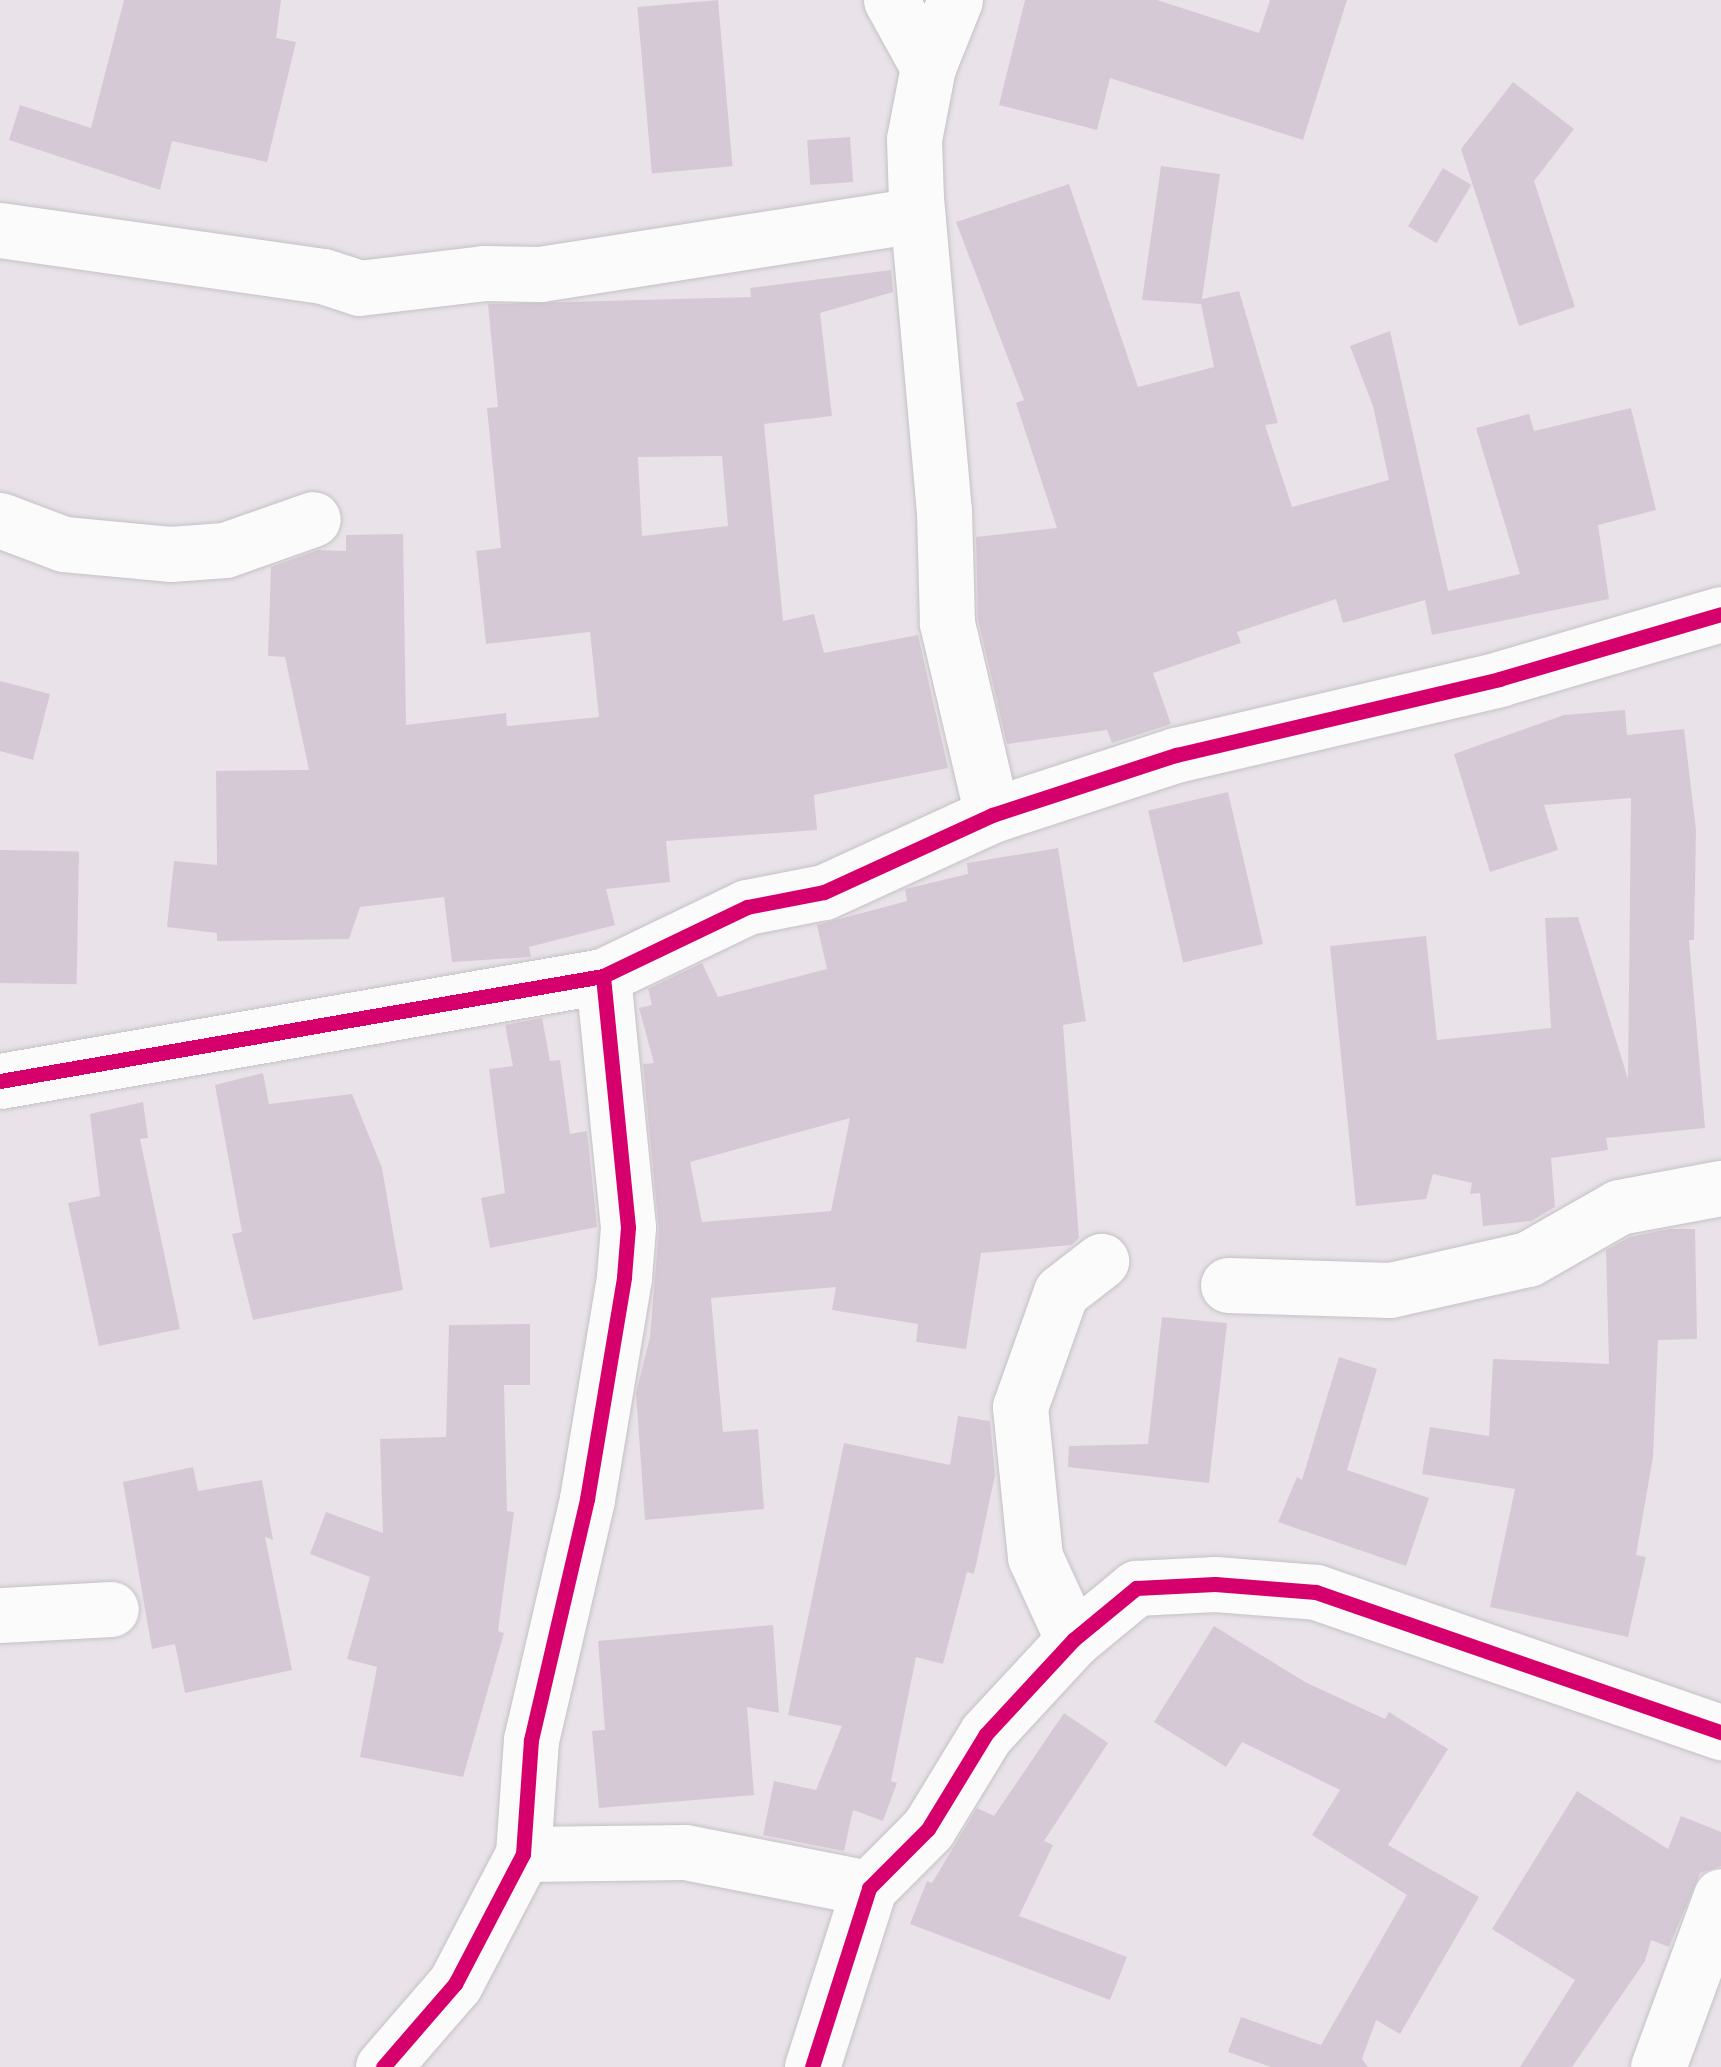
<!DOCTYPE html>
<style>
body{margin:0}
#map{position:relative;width:1721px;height:2067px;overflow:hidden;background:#e9e3e9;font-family:"Roboto Condensed",sans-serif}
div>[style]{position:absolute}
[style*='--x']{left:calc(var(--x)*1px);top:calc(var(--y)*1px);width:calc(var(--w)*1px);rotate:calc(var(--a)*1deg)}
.building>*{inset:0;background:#d5c9d5;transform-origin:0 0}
.roads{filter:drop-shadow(0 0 2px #c5c1c5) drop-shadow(0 0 2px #c5c1c5)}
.minor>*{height:55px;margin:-27.5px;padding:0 27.5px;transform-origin:27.5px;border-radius:27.5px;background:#fcfbfc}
.cycleway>*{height:15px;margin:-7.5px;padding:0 7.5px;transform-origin:7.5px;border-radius:7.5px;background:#d6006c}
span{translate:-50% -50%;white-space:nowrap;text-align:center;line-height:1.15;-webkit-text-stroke:9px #ece0ec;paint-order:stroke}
</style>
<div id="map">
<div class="building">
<div style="clip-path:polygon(124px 0,281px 0,276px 38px,296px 42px,267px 162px,172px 141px,160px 190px,9px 140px,20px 105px,91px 128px)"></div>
<div style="left:718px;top:0;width:167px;height:81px;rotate:85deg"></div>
<div style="clip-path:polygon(1025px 0,1157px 0,1259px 33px,1270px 0,1347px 0,1303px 140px,1110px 78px,1097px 130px,999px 105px)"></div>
<div style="clip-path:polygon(1513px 82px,1574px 129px,1534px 181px,1575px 307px,1519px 326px,1461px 149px)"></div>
<div style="left:850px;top:137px;width:45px;height:43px;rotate:86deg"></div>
<div style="clip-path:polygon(1161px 166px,1220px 174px,1202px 299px,1239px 291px,1278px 423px,1265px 425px,1292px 507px,1389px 480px,1373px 406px,1350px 346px,1390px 331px,1448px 591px,1520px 574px,1476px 428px,1529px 414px,1534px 431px,1631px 408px,1656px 510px,1598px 525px,1609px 599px,1432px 635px,1425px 600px,1343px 623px,1336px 599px,1237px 632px,1241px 643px,1153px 673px,1171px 724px,1112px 743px,1107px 730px,1007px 744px,978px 619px,976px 537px,1057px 528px,1016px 403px,1024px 400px,956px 222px,1069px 184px,1138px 387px,1214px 367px,1201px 304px,1142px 300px)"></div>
<div style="left:1443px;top:168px;width:33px;height:68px;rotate:31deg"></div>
<div style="clip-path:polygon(evenodd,891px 270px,893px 292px,820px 313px,832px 416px,764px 424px,783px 621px,814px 614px,824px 653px,918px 635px,948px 768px,814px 795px,817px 830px,666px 841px,670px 882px,606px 889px,615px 925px,529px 947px,531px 957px,452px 962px,444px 897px,360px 907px,349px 939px,217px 941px,217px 933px,167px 927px,174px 861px,217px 865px,216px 771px,309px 770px,285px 657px,268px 656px,271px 567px,318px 550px,346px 551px,346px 535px,403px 534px,406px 725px,506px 713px,507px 726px,599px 717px,590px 632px,486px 644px,476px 551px,501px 548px,487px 408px,498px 407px,488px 304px,751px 297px,750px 288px,891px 270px,722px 456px,728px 526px,642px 536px,638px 457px,722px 456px)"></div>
<div style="clip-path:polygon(0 681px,50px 694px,33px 760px,0 751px)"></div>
<div style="clip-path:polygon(1625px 710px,1627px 735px,1684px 729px,1696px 830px,1694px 940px,1689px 940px,1705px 1128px,1606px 1138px,1608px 1150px,1551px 1158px,1555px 1207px,1531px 1221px,1483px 1226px,1480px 1193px,1470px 1194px,1472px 1183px,1433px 1174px,1426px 1199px,1356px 1206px,1330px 946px,1426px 936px,1437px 1040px,1551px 1028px,1545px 918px,1578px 917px,1628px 1079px,1631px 798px,1544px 805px,1558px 850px,1490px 872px,1454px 754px,1564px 715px)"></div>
<div style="left:1228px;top:792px;width:156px;height:82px;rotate:77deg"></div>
<div style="clip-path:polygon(evenodd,1058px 848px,1086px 1021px,1063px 1025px,1079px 1238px,1071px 1245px,981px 1253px,966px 1349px,916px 1342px,918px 1324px,832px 1310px,836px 1287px,711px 1298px,723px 1432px,758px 1429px,764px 1509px,645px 1520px,636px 1393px,650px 1337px,659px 1230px,643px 1064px,654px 1063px,639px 1008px,652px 1005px,648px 989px,702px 963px,718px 997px,827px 969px,817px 925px,907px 901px,905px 889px,968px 874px,967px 863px,1058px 848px,850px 1118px,831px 1211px,702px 1222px,690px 1162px,850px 1118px)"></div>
<div style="left:0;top:850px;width:79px;height:133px;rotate:1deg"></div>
<div style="clip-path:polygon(542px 1018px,550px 1061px,560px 1060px,570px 1134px,587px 1131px,597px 1227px,490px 1248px,481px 1198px,505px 1193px,489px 1069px,513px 1066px,505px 1025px)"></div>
<div style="clip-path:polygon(263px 1073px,269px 1104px,352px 1094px,382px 1168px,403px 1290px,253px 1320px,232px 1234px,242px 1232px,215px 1085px)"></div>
<div style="clip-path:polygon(143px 1102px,148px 1138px,140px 1139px,180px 1329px,99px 1346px,68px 1203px,100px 1196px,90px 1114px)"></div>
<div style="clip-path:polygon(1669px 1229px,1695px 1229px,1697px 1339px,1658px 1340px,1653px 1457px,1636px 1555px,1646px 1557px,1628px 1637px,1490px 1607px,1515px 1489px,1422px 1474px,1430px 1427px,1489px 1436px,1493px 1359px,1609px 1364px,1606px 1250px,1630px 1237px)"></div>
<div style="clip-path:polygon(1162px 1317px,1227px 1323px,1209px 1483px,1068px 1467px,1069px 1446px,1148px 1444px)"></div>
<div style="clip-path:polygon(530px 1324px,530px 1385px,504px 1385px,507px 1511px,514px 1512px,498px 1631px,504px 1633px,463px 1777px,360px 1757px,377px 1667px,347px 1659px,370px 1577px,310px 1554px,326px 1512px,383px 1533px,380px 1439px,446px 1437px,449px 1325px)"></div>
<div style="clip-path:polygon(1339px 1357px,1377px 1369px,1347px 1470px,1429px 1498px,1406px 1566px,1278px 1522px,1297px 1477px,1302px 1480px)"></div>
<div style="clip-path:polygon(958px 1416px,990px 1421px,995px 1475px,974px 1574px,967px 1572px,943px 1664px,916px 1657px,891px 1781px,897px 1783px,883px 1821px,853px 1810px,844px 1851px,763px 1835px,774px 1781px,816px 1790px,842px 1726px,788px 1715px,844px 1443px,950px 1465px)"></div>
<div style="clip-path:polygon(193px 1467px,198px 1491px,262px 1480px,273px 1540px,265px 1537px,292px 1670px,185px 1693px,175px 1644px,152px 1649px,123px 1482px)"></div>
<div style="clip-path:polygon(773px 1625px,779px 1713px,747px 1707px,754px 1795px,599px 1808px,592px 1731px,605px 1730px,598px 1641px)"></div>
<div style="clip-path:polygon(1214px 1626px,1305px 1682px,1385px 1719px,1389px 1712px,1448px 1749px,1388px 1845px,1479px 1897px,1400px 2034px,1376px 2020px,1362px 2059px,1368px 2067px,1271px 2067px,1228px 2052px,1241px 2017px,1321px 2045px,1407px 1895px,1312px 1835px,1340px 1790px,1242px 1742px,1226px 1767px,1154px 1722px)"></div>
<div style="clip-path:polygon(1064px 1713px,1108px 1743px,1044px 1841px,1053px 1845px,1019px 1916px,1127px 1957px,1110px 2000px,910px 1924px,927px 1881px,932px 1883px,977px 1808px,994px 1816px)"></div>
<div style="clip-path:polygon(1577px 1791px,1668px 1849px,1681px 1816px,1721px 1832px,1721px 1866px,1700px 1873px,1669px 1947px,1651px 1940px,1645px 1961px,1572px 2067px,1520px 2067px,1575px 1980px,1492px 1929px)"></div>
</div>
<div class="roads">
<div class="minor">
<div style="--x:891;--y:0;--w:77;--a:61.1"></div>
<div style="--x:955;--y:0;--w:72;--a:111.9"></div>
<div style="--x:928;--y:67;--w:73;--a:101"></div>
<div style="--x:914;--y:139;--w:59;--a:88.1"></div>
<div style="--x:916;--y:198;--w:313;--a:84.9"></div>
<div style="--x:944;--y:510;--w:113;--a:88.5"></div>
<div style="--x:947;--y:623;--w:197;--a:76.8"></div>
<div style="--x:0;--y:230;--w:326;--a:8.1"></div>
<div style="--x:323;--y:276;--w:38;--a:18"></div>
<div style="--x:359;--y:288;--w:126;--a:-6.8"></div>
<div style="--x:484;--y:273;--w:56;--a:1"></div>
<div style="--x:540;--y:274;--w:382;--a:-8.9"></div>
<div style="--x:0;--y:520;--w:68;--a:20.6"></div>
<div style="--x:64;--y:544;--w:106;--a:5.4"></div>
<div style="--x:170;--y:554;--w:55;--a:-4.2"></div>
<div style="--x:225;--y:550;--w:93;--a:-19.4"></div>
<div style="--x:0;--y:1081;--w:612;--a:-9.88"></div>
<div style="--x:603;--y:976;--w:160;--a:-25.6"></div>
<div style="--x:747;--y:907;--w:78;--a:-11"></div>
<div style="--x:824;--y:892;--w:185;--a:-24.6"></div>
<div style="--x:992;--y:815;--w:194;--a:-18.1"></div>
<div style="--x:1176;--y:755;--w:332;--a:-13.2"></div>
<div style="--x:1499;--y:679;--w:231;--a:-16.3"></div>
<div style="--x:1228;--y:1285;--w:162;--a:1.8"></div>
<div style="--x:1390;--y:1290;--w:141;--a:-12.7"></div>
<div style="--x:1528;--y:1259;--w:105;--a:-29.7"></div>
<div style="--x:1619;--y:1207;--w:104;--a:-10.6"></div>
<div style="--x:0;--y:1615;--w:111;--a:-3.1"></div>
<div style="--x:1073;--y:1640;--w:91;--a:-114.6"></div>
<div style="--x:1035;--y:1557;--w:151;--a:-95.7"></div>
<div style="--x:1020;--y:1407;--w:122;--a:-70.4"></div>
<div style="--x:1061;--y:1292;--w:51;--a:-37.8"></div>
<div style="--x:523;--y:1854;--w:162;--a:-0.7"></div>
<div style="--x:685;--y:1852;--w:187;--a:11.1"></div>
<div style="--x:383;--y:2067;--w:110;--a:-49.1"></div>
<div style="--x:455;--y:1984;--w:147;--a:-62.4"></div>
<div style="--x:523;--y:1854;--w:114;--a:-86"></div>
<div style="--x:531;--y:1740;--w:247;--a:-76.9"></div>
<div style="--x:587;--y:1499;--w:225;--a:-80.5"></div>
<div style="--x:624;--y:1277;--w:50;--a:-85.4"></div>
<div style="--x:628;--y:1227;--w:252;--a:-95.7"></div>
<div style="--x:812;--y:2067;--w:188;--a:-72.3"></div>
<div style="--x:869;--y:1888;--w:83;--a:-45"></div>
<div style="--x:928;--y:1829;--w:111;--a:-58.6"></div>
<div style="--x:986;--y:1734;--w:128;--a:-47.2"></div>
<div style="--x:1073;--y:1640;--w:82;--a:-39.5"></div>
<div style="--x:1136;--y:1588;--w:79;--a:-2.9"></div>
<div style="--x:1215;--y:1584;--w:101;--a:4.5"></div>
<div style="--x:1316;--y:1592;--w:429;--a:19.1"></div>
<div style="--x:1658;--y:2067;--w:182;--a:-69.8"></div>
</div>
</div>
<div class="cycleway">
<div style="--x:0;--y:1081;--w:612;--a:-9.88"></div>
<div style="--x:603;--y:976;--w:160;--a:-25.6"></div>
<div style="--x:747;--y:907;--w:78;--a:-11"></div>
<div style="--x:824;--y:892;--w:185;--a:-24.6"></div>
<div style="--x:992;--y:815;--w:194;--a:-18.1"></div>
<div style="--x:1176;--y:755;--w:332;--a:-13.2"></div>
<div style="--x:1499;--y:679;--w:231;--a:-16.3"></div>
<div style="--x:383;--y:2067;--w:110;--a:-49.1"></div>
<div style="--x:455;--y:1984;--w:147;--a:-62.4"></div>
<div style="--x:523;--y:1854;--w:114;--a:-86"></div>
<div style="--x:531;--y:1740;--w:247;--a:-76.9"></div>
<div style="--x:587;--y:1499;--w:225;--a:-80.5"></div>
<div style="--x:624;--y:1277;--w:50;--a:-85.4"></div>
<div style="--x:628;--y:1227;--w:252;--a:-95.7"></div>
<div style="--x:812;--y:2067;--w:188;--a:-72.3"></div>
<div style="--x:869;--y:1888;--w:83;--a:-45"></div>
<div style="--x:928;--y:1829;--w:111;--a:-58.6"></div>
<div style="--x:986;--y:1734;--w:128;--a:-47.2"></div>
<div style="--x:1073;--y:1640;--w:82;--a:-39.5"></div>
<div style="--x:1136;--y:1588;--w:79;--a:-2.9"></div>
<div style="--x:1215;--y:1584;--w:101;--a:4.5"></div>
<div style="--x:1316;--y:1592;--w:429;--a:19.1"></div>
</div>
</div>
